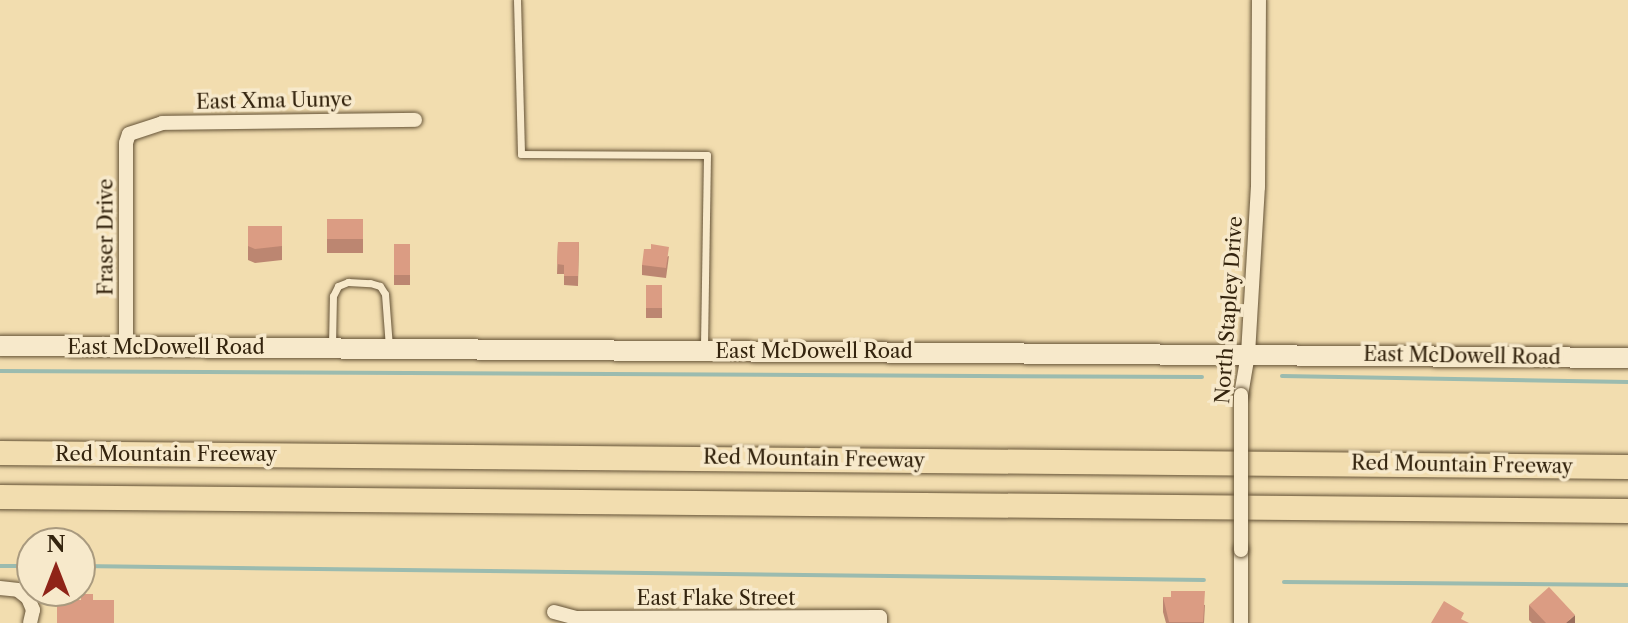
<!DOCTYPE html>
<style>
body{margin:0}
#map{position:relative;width:1628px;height:623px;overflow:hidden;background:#f2ddaf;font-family:"Libre Caslon Text",serif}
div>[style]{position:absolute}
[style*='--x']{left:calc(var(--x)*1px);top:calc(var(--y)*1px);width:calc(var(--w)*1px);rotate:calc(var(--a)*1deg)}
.stream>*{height:4px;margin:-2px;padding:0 2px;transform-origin:2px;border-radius:2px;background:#9bbbaf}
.roads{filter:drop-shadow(0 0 2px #645236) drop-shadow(0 0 2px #645236)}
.lane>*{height:7px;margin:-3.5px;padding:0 3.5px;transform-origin:3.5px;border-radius:3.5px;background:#f7e9cb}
.street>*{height:14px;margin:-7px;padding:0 7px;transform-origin:7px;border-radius:7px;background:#f7e9cb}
.secondary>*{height:20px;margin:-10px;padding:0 10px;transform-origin:10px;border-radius:10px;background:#f7e9cb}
.highway>*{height:24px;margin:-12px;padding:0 12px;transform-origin:12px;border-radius:12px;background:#f2ddaf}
.bridges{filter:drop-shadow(0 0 2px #645236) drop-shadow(0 0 2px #645236)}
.street-bridge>*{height:14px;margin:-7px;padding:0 7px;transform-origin:7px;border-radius:7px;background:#f7e9cb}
.wall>*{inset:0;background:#bc8671;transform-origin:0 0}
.shaded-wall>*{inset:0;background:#996d5c}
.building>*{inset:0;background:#db9c83;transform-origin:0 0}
span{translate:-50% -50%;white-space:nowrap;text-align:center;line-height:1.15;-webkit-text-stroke:7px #f7e9cb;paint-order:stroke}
.street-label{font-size:20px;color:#34240e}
.north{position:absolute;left:16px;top:527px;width:80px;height:80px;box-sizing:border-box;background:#f7e9cb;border:2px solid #a99a7f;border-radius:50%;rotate:0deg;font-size:22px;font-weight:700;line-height:32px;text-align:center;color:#34240e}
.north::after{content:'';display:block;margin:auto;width:28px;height:36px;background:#8f2418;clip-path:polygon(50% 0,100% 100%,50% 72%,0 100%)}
</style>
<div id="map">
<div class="stream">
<div style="--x:0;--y:371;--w:1202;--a:0.29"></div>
<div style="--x:1282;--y:376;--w:346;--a:1"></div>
<div style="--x:0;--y:566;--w:32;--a:0"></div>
<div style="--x:80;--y:566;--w:1124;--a:0.71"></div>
<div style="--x:1284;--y:582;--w:344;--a:0.5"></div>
</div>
<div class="roads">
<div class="lane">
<div style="--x:517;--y:0;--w:154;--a:88.5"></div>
<div style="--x:521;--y:154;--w:186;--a:0.3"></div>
<div style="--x:707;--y:155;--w:194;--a:90.9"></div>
<div style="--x:332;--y:346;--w:50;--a:-88.9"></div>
<div style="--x:333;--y:296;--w:11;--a:-63"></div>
<div style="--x:338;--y:286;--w:11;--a:-22"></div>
<div style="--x:348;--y:282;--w:22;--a:3"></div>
<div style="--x:370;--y:283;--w:10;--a:17"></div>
<div style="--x:380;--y:286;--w:9;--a:58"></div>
<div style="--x:385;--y:294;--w:53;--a:85.7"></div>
</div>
<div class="street">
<div style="--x:126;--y:347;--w:204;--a:-90"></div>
<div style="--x:126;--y:143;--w:9;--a:-72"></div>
<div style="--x:129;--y:134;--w:35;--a:-18"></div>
<div style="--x:162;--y:123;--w:253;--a:-0.7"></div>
<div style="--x:1241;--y:395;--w:42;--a:-80.3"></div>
<div style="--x:1248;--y:354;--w:167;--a:-86.6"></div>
<div style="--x:1258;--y:187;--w:187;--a:-89.7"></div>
<div style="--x:1241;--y:550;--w:73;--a:90"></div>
<div style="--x:0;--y:588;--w:18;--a:6"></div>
<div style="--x:18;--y:590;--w:13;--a:39"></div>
<div style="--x:28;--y:598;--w:13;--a:67"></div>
<div style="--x:33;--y:610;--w:13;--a:103"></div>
<div style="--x:554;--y:612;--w:23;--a:15"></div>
<div style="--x:576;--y:618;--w:304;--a:-0.2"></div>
<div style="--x:880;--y:617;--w:6;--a:90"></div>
</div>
<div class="secondary">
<div style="--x:0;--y:346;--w:1628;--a:0.42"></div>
</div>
<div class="highway">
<div style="--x:0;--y:453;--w:1628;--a:0.49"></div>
<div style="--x:0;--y:497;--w:1628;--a:0.49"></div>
</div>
</div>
<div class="bridges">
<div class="street-bridge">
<div style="--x:1241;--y:395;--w:155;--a:90"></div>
</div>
</div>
<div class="wall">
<div style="left:363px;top:219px;width:34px;height:36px;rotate:90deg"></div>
<div style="clip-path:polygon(248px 226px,282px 226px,282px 260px,255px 263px,248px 260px)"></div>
<div style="clip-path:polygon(558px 242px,579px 242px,578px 286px,564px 285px,564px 274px,557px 274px)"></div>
<div style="left:394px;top:244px;width:16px;height:41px"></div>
<div style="clip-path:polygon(669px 256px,666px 278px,642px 275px,642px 265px)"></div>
<div style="left:646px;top:285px;width:16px;height:33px"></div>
<div style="clip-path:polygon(1163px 597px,1205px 605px,1204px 623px,1166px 623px,1163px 612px)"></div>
<div style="clip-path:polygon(1529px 605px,1575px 623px,1532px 623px,1529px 620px)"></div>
</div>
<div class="shaded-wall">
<div style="clip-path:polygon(1575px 615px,1575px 623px,1566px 623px)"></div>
</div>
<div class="building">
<div style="left:363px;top:219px;width:20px;height:36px;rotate:90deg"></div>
<div style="clip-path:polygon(248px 226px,282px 226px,282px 246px,255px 249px,248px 246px)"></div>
<div style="clip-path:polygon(558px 242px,579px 242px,578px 276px,564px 276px,564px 265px,557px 264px)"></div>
<div style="left:394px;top:244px;width:16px;height:31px"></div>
<div style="clip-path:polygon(651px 244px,669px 247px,666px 268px,642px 265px,644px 249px,651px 249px)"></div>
<div style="left:646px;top:285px;width:16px;height:23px"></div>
<div style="clip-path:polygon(1549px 587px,1575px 615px,1566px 623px,1546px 623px,1529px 605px)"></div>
<div style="clip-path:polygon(1171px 591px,1205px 591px,1203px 622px,1169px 622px,1163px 597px,1171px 597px)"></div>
<div style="clip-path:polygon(81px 594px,93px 594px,93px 600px,114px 600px,114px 623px,57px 623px,57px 599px,81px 600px)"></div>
<div style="clip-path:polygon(1444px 601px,1464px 613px,1461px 619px,1469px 623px,1431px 623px)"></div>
</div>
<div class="street-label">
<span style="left:274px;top:101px;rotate:-1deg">East Xma Uunye</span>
<span style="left:106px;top:237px;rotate:-90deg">Fraser Drive</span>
<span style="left:1229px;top:310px;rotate:-86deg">North Stapley Drive</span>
<span style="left:166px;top:347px">East McDowell Road</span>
<span style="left:814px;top:351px">East McDowell Road</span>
<span style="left:1462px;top:356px;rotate:1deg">East McDowell Road</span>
<span style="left:166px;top:454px">Red Mountain Freeway</span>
<span style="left:814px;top:459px;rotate:1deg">Red Mountain Freeway</span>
<span style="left:1462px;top:465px;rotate:1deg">Red Mountain Freeway</span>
<span style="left:716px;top:598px">East Flake Street</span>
</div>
<div class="north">N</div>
</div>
